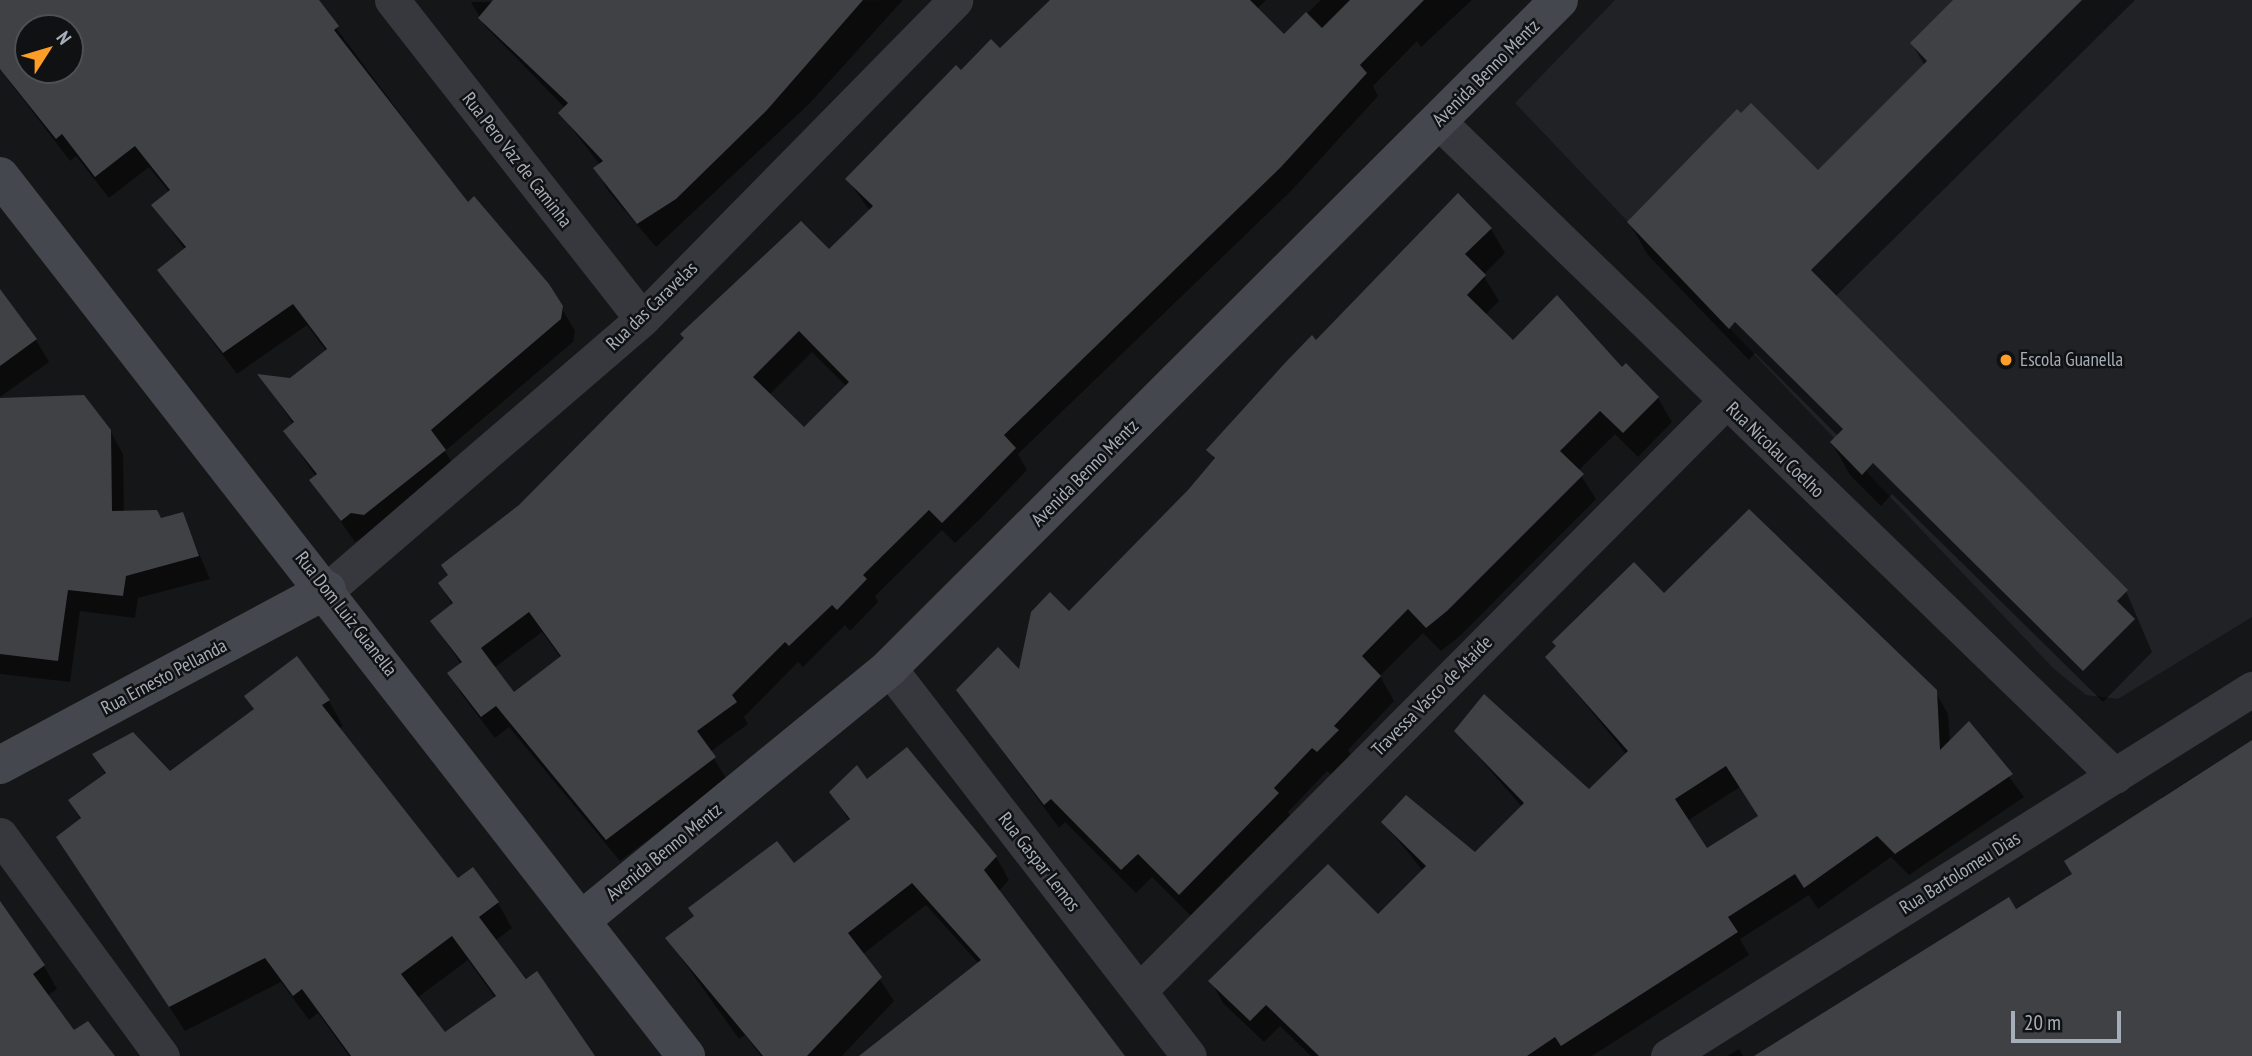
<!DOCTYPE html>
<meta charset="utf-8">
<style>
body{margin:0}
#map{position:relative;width:2252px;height:1056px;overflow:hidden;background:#151618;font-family:"PT Sans Narrow",sans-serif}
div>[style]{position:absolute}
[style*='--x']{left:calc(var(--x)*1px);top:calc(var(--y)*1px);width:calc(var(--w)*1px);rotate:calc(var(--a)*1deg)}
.built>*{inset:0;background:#212225}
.shadow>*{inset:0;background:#0007}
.building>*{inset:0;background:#3f4145}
.street>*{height:35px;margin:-17.5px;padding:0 17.5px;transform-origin:17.5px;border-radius:17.5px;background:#36383d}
.secondary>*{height:38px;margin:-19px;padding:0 19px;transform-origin:19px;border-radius:19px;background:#44474d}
.dots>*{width:19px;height:19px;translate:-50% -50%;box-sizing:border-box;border:4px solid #101113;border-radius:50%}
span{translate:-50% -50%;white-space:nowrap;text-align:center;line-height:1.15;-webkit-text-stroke:5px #101113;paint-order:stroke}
.street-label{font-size:19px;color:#a6aeb9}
.poi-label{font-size:19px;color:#a6aeb9}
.left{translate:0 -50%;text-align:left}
.north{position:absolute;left:14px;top:14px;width:70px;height:70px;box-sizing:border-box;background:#101113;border:2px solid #4c5055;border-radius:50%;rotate:53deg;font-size:19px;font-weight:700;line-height:28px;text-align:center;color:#a6aeb9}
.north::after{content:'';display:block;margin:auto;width:24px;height:32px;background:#ff9e26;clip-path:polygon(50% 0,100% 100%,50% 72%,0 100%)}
.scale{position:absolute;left:2011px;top:1011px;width:110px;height:32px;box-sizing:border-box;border:4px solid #a6aeb9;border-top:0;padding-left:9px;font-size:21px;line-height:24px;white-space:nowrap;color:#a6aeb9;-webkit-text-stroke:5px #101113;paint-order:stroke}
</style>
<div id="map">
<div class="built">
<div style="clip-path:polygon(1615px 0,2252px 0,2252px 617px,2118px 699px,2086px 695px,2053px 668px,1515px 103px)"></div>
</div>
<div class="shadow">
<div style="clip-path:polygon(evenodd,0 0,315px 0,468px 204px,561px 307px,575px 331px,573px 342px,445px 451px,458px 473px,355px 542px,312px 481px,316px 477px,285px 431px,294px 425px,261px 376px,290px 380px,327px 352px,307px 325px,237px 374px,159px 270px,185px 250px,154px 205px,170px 193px,149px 167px,109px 198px,76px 156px,70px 161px,0 69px,0 0,28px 28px,70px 28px,70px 70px,28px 70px,28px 28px)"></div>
<div style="clip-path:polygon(903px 0,809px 104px,656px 247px,609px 192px,596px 169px,600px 165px,560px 113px,565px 108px,485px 26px,471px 2px)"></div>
<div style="clip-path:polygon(evenodd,1052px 0,1266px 0,1257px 9px,1284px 36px,1321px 0,1472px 0,1421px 47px,1417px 41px,1373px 86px,1378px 96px,1293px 189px,1018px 454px,1027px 470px,980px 519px,955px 543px,942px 530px,875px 596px,878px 602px,850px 631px,845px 625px,803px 667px,798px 662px,744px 717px,748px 724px,710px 752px,727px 780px,620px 861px,509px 727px,495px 738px,462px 695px,450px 673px,461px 664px,432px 622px,453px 606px,440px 584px,520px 506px,829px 252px,870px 211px,847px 179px,961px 72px,1000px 50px,1052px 0,812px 352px,847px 387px,804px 430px,769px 395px,812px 352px,1052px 0,542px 632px,561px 658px,514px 694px,494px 668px,542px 632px)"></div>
<div style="clip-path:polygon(1955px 0,2135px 0,1835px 297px,2126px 591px,2152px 652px,2103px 702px,1892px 494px,1881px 506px,1850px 475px,1832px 443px,1838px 436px,1755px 353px,1749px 360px,1648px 255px,1629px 223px,1818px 173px,1925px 66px,1912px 44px)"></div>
<div style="clip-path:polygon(1491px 229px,1505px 253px,1483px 275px,1499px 301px,1485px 315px,1513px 342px,1622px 370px,1658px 398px,1672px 422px,1638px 457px,1615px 434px,1578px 471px,1596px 499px,1461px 635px,1441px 651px,1423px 633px,1380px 676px,1394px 701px,1348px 750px,1351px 755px,1332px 775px,1327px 771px,1288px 812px,1292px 819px,1193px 918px,1152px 877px,1136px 893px,1065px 822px,1059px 828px,958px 690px,1020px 673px,1215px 461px,1209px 450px,1316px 342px)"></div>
<div style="clip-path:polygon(0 313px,36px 340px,49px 362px,0 397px)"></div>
<div style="clip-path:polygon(0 400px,110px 431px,123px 454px,124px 513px,162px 520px,182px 514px,210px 579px,138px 598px,135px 618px,80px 611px,70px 682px,0 674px)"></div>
<div style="clip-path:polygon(evenodd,1664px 595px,1935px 691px,1948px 714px,1950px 742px,1969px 723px,2024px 797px,1909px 875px,1891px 857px,1818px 909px,1809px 895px,1740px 939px,1749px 955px,1592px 1056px,1311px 1056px,1280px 1026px,1264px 1042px,1223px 1003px,1211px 981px,1378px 916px,1423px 871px,1383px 822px,1476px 855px,1522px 807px,1456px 731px,1589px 791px,1627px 755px,1547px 657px,1664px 595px,1740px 787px,1759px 817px,1706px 851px,1687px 821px,1740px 787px)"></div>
<div style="clip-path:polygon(evenodd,247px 696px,329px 701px,343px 726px,338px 729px,458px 880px,472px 869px,498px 903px,512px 928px,495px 941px,593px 1056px,349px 1056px,318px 1013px,309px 1020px,281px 982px,185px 1031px,58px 837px,81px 820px,70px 800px,105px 774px,94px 755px,170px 774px,255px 711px,247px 696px,468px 960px,496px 999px,444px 1034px,417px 998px,468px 960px)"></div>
<div style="clip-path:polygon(2252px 740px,2252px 1056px,1758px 1056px,2074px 875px,2157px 808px,2162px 797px)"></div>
<div style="clip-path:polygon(867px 781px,996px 857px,1009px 880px,998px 892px,1121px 1056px,861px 1056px,979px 964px,926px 905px,863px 954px,894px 1001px,842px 1056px,761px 1056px,745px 1035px,739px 1039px,667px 938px,794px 865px,850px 822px,831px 792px)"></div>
<div style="clip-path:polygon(0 905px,44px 966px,57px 989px,47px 996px,74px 1033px,112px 1056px,0 1056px)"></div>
<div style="clip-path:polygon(1739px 1049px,1743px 1056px,1727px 1056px)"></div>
</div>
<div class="building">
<div style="clip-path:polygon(evenodd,0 0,319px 0,339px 26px,334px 30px,468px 202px,474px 196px,549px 284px,563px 306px,561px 319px,431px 430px,446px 450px,364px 515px,351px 513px,341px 521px,309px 480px,317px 474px,283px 431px,294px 422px,257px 374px,290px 378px,327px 349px,293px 304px,223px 353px,157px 270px,186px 247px,151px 205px,170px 190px,135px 146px,95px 177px,62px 134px,56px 139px,0 69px,0 0,28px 28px,70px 28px,70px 70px,28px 70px,28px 28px)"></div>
<div style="clip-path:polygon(493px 0,863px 0,767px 110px,676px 199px,637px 224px,593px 168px,603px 161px,558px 113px,568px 103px,478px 18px)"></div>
<div style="clip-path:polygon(evenodd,1050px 0,1250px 0,1284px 34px,1306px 12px,1322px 28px,1350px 0,1424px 0,1360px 65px,1367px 73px,1281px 167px,1004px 435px,1016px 448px,968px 497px,942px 523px,929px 510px,863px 575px,867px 579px,837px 610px,832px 605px,789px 646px,785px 642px,732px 695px,737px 702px,697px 731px,716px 757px,606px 840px,496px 706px,481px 717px,447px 673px,462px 662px,430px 621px,453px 603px,438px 583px,448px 575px,441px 565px,519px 505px,684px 338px,680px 334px,801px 221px,829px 249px,873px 206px,845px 179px,956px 65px,961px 70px,991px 39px,1000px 48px,1050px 0,799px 331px,849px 382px,804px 427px,753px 377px,799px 331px,1050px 0,529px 612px,561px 656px,514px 692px,481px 648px,529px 612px)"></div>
<div style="clip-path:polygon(1953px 0,2082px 0,1811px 270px,2128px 590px,2117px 601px,2135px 619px,2083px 671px,1873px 463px,1862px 475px,1830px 442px,1843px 429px,1735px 322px,1729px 329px,1627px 222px,1737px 109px,1741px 113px,1751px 103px,1818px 170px,1927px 61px,1910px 43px)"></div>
<div style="clip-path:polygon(1458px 193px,1492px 228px,1465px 254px,1486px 275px,1467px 295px,1513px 340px,1557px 295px,1622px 367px,1626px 363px,1659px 397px,1623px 433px,1600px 411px,1560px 451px,1584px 474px,1447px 611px,1426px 628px,1408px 609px,1362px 656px,1381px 676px,1334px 726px,1339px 730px,1317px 752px,1312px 748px,1274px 788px,1279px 793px,1179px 895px,1138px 854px,1121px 870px,1051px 799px,1044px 805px,956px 690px,998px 647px,1019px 669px,1031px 612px,1050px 592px,1069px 611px,1188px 490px,1215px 458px,1206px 450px,1284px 364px,1312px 335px,1316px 340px)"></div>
<div style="clip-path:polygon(0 289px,37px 339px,0 366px)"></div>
<div style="clip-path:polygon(84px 395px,111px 430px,112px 511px,157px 510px,161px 518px,183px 512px,199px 556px,126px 576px,123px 596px,68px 590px,58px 661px,0 654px,0 398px)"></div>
<div style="clip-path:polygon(evenodd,1749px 509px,1937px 690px,1940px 750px,1969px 721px,2013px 774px,1895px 854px,1877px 836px,1804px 888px,1795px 874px,1728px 917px,1738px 932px,1561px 1046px,1555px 1037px,1527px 1056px,1319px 1056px,1266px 1005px,1250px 1021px,1208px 981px,1328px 864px,1378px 914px,1426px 866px,1381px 822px,1406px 795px,1475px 852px,1524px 803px,1454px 731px,1484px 694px,1589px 789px,1628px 751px,1545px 657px,1556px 646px,1552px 642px,1634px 562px,1664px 593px,1749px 509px,1726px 766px,1758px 816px,1707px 848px,1675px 799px,1726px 766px)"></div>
<div style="clip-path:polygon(evenodd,297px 656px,330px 700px,322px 705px,458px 878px,473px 867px,499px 902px,479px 917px,526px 979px,537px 971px,595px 1056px,351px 1056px,302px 989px,293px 996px,265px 958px,169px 1007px,56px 837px,81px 818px,68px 800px,106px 773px,92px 754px,133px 732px,170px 771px,254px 709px,244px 696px,297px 656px,452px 936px,496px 996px,445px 1032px,401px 974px,452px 936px)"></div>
<div style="clip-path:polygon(2252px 740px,2252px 1056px,1754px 1056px,2009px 897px,2016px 909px,2072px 874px,2064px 861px)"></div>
<div style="clip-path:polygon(907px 747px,997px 856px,984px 870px,1125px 1056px,859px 1056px,981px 960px,912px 883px,848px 933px,882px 977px,807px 1056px,763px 1056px,665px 938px,694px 916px,688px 908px,777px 841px,794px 863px,850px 819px,829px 792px,857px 765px,867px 779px)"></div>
<div style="clip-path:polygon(0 901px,45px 965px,33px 974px,74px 1030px,88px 1021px,115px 1056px,0 1056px)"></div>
</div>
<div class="street">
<div style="--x:392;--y:0;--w:405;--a:51.9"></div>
<div style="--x:1438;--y:121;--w:942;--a:44.05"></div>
<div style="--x:327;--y:590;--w:416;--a:-40.7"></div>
<div style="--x:642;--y:319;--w:447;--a:-45.5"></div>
<div style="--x:889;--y:668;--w:490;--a:52.3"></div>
<div style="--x:0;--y:835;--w:274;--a:53.8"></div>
<div style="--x:1139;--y:991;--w:831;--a:-45.15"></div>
<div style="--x:1668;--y:1056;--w:690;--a:-32.15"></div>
</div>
<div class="secondary">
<div style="--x:0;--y:176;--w:1116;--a:52.06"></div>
<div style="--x:0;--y:765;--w:371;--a:-28.2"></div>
<div style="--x:584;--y:918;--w:394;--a:-39.3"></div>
<div style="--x:889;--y:668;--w:946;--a:-44.91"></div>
</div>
<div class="dots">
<div style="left:2006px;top:360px;background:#ff9e26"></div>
</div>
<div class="street-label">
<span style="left:1486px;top:73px;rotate:-45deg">Avenida Benno Mentz</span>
<span style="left:517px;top:160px;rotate:52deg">Rua Pero Vaz de Caminha</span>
<span style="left:652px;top:306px;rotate:-44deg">Rua das Caravelas</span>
<span style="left:1775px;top:450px;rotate:44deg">Rua Nicolau Coelho</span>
<span style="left:1085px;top:473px;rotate:-45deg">Avenida Benno Mentz</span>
<span style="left:346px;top:614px;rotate:52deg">Rua Dom Luiz Guanella</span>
<span style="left:164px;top:677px;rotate:-28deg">Rua Ernesto Pellanda</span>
<span style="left:1432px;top:696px;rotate:-45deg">Travessa Vasco de Ataíde</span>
<span style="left:664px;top:852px;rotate:-39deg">Avenida Benno Mentz</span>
<span style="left:1039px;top:862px;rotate:52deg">Rua Gaspar Lemos</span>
<span style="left:1960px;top:873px;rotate:-32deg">Rua Bartolomeu Dias</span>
</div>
<div class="poi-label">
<span class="left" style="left:2020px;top:360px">Escola Guanella</span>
</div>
<div class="north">N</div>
<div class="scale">20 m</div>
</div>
